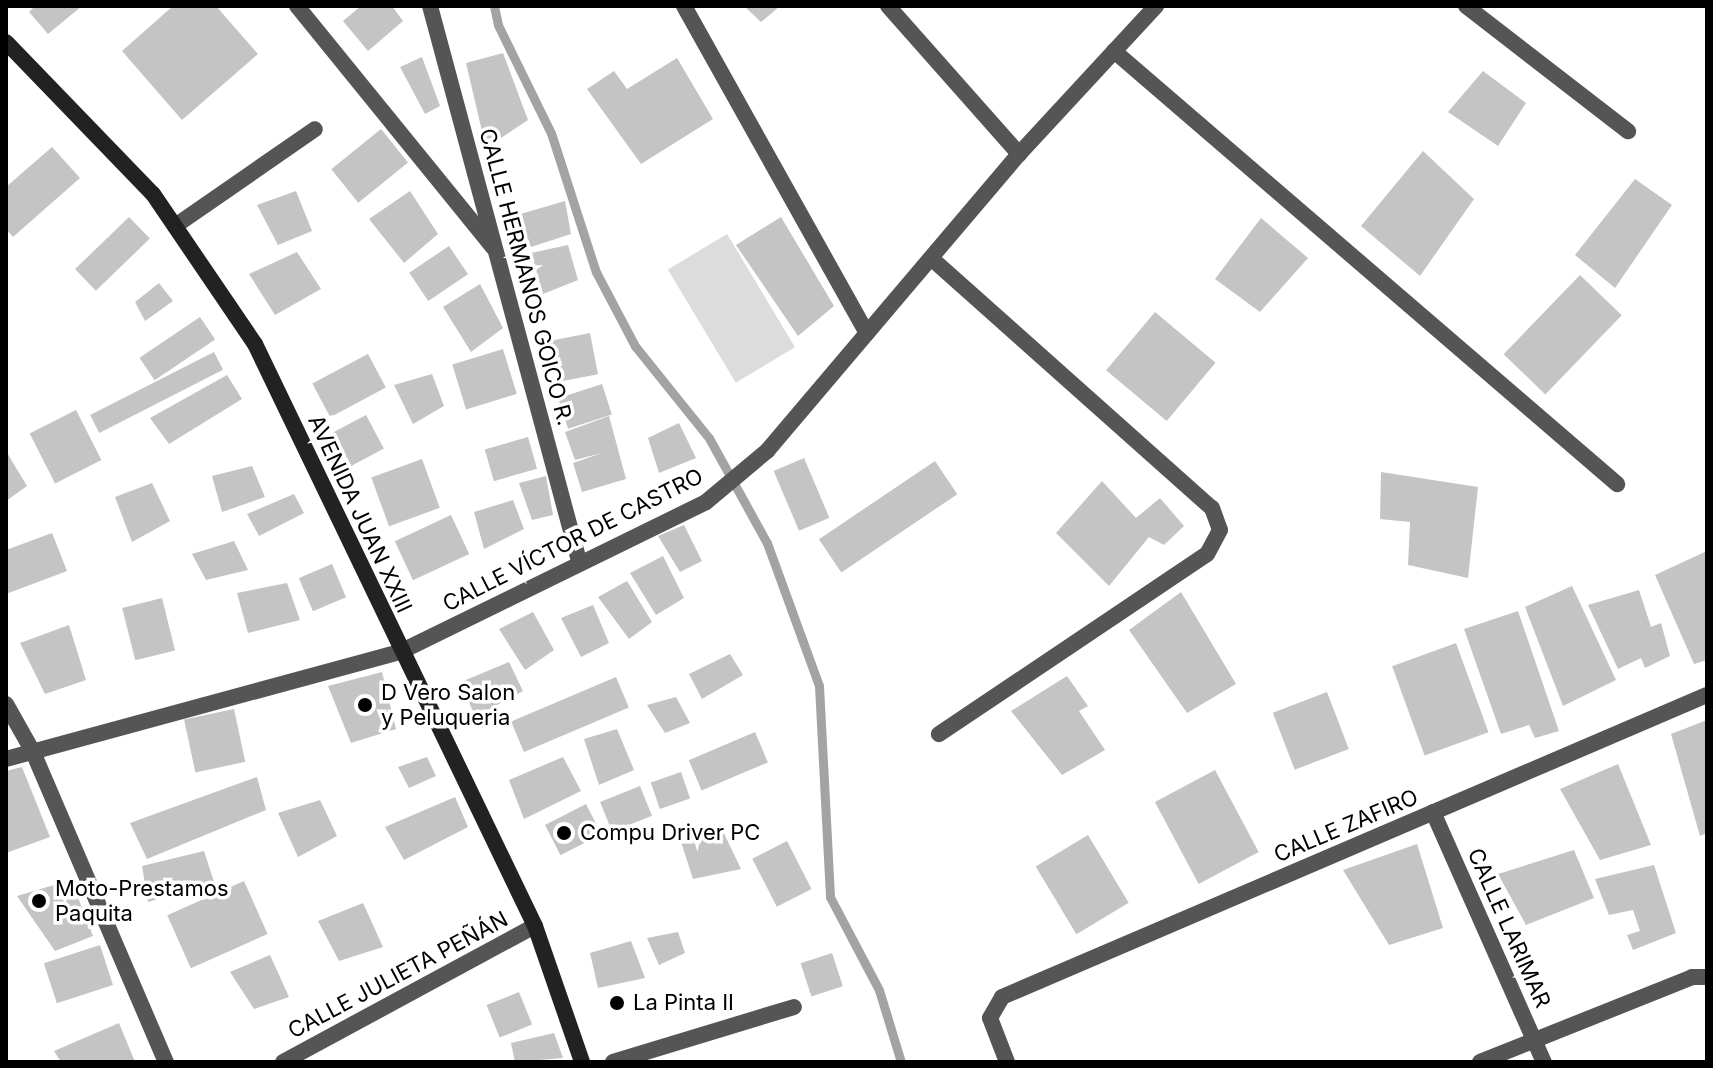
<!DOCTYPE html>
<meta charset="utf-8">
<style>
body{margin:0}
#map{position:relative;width:1713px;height:1068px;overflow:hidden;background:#fff;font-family:Inter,sans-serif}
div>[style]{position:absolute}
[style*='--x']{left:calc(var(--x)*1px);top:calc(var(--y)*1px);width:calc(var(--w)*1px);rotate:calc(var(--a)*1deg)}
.green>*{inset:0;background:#dcdcdc;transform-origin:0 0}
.stream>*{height:9px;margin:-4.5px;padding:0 4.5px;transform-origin:4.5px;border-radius:4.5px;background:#a3a3a3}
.building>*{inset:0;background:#c4c4c4;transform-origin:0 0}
.street>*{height:16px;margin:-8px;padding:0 8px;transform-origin:8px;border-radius:8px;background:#555}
.secondary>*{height:16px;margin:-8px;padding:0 8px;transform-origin:8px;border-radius:8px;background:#222}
.dots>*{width:22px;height:22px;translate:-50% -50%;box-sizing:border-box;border:4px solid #fff;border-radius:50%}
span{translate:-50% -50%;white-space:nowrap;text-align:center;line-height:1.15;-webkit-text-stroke:7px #fff;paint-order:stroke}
.street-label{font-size:22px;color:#000}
.poi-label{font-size:22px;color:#000}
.left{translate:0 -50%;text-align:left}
.frame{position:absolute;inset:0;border:8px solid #000;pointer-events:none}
</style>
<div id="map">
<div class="green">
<div style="left:727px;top:234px;width:132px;height:69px;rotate:59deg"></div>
</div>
<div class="stream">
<div style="--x:494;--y:6;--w:19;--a:78"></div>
<div style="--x:498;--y:25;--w:120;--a:63.9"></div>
<div style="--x:551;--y:133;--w:146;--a:72.1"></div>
<div style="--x:596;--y:272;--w:84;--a:62.2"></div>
<div style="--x:635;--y:346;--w:118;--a:51.2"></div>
<div style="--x:709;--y:438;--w:120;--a:61.1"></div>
<div style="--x:767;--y:543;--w:152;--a:70"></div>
<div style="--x:819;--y:686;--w:211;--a:87"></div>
<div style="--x:830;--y:897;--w:105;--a:62.2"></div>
<div style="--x:879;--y:990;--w:75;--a:73"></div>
</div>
<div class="building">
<div style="clip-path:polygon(35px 6px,82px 6px,48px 34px,29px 12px)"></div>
<div style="clip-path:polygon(173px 6px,216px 6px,258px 54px,182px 120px,122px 51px)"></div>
<div style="clip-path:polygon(361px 6px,392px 6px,403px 21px,368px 51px,343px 21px)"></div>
<div style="clip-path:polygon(744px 6px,780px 6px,761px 22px)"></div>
<div style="clip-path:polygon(503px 53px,528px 120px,486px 148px,466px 63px)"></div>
<div style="clip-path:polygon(422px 57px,440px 106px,425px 114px,400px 67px)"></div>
<div style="clip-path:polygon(677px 58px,713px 119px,641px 164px,587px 89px,614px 71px,627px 89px)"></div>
<div style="clip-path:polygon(1483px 71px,1526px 103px,1498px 146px,1448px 112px)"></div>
<div style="left:381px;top:129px;width:43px;height:64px;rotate:51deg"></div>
<div style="clip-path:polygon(52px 147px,80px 178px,13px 237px,6px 229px,6px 187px)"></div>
<div style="clip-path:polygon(1423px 151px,1474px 199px,1420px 276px,1361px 226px)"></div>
<div style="clip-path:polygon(1635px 179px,1672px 205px,1615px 288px,1575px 255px)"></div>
<div style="clip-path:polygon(296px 191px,312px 231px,278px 245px,257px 205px)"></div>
<div style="clip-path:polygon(410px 191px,438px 234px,404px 263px,369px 219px)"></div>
<div style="clip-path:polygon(565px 201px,571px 234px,531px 247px,517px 215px)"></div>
<div style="left:129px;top:217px;width:30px;height:75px;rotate:46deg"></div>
<div style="clip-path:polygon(781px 217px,834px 306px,798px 336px,736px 245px)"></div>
<div style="clip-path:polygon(1261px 218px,1308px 258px,1260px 312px,1215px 279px)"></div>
<div style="clip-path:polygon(568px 245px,578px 280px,543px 294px,531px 253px)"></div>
<div style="left:449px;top:246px;width:34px;height:48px;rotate:56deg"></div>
<div style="clip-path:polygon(297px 252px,321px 289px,275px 315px,249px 274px)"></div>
<div style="left:1580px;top:275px;width:58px;height:110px;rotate:44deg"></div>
<div style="clip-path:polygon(159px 283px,173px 301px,145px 321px,135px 302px)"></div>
<div style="clip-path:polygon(480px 284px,503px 328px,471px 352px,443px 307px)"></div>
<div style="left:1155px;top:312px;width:79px;height:76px;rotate:40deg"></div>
<div style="left:200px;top:317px;width:27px;height:73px;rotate:56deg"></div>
<div style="left:590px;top:333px;width:42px;height:40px;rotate:79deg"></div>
<div style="left:503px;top:349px;width:47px;height:53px;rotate:73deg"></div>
<div style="left:214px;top:352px;width:20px;height:139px;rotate:63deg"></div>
<div style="left:368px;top:354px;width:38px;height:63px;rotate:62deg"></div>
<div style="clip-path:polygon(432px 374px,444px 406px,413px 424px,394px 385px)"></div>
<div style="clip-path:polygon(227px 375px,242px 399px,169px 444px,150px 418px)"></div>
<div style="left:602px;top:384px;width:32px;height:46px;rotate:72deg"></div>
<div style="left:76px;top:410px;width:56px;height:52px;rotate:63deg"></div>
<div style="left:366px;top:415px;width:38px;height:37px;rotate:62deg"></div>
<div style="clip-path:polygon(609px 416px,626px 479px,582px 492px,573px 463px,602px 453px,575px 460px,565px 432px)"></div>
<div style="clip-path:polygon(679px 423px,696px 458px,659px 473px,648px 438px)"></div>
<div style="left:528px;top:437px;width:33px;height:45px;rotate:74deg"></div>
<div style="clip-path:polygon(6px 451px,27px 486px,6px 501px)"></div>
<div style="left:804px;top:458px;width:65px;height:33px;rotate:67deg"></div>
<div style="left:422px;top:459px;width:52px;height:54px;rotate:70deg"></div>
<div style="left:935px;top:461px;width:40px;height:140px;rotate:56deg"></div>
<div style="clip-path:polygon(252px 466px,265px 497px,222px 512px,212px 476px)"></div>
<div style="clip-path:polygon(1381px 472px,1478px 487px,1468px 578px,1408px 565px,1410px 522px,1380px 519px)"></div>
<div style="clip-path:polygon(546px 476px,553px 515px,532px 520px,519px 483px)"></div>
<div style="clip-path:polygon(1102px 481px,1136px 518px,1160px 498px,1184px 526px,1164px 545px,1149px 537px,1109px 586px,1056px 533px)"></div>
<div style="clip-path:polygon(152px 483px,170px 521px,132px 542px,115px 497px)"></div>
<div style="clip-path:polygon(294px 494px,304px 513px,259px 536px,247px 514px)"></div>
<div style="clip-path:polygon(513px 500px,524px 529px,484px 549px,474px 512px)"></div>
<div style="left:451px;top:515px;width:43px;height:62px;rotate:65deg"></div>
<div style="clip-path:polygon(684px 525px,702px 561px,680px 572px,658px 536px)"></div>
<div style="clip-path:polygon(52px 533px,67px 571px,6px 594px,6px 550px)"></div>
<div style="clip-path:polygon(234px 541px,248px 570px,206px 580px,192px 554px)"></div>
<div style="clip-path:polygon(1707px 551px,1707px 660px,1694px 664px,1655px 575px)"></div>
<div style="clip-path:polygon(663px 556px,684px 598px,656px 615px,630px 573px)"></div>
<div style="left:332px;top:564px;width:36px;height:36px;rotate:67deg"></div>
<div style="clip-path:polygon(627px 581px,652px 622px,629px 639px,598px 597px)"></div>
<div style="clip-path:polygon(287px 583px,300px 620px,248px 633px,237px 593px)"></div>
<div style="clip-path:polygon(1572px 586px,1616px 680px,1563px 706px,1525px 607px)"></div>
<div style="clip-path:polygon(1639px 590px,1651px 627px,1661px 623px,1670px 656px,1645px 668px,1641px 658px,1618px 669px,1588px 605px)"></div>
<div style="clip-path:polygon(1181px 592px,1236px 684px,1187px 713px,1129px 630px)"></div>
<div style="left:162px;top:598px;width:54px;height:41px;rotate:76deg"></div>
<div style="clip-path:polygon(593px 605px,609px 643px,581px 657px,561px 618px)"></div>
<div style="clip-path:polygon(1518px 611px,1559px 731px,1535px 738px,1529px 725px,1501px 734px,1464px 629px)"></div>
<div style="clip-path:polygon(533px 612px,554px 650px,525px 670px,499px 629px)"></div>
<div style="clip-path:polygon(69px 625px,86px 680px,45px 694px,20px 643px)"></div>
<div style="left:1456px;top:643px;width:95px;height:68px;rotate:70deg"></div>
<div style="clip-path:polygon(730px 654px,743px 675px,702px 699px,689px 674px)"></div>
<div style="clip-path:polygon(509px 662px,523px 691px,475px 717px,461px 682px)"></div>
<div style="clip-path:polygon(382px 672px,396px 729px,351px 743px,328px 686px)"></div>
<div style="clip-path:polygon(1067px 676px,1088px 706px,1079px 711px,1105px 750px,1062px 775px,1011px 711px)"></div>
<div style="left:616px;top:677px;width:33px;height:114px;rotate:67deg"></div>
<div style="left:1327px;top:692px;width:61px;height:58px;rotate:69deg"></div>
<div style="clip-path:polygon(676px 697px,690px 723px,665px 733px,647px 705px)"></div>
<div style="left:234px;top:709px;width:54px;height:51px;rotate:78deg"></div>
<div style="clip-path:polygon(1707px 720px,1707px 833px,1700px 836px,1671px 734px)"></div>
<div style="clip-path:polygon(617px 729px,634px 770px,599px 785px,584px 739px)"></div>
<div style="left:755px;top:732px;width:33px;height:72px;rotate:67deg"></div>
<div style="clip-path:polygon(427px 757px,436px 776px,409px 788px,398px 767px)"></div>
<div style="clip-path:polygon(563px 757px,581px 791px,524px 819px,509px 780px)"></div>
<div style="clip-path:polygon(1618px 764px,1651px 845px,1600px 860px,1560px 789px)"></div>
<div style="clip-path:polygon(22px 767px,50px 837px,6px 853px,6px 771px)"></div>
<div style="left:1215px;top:770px;width:93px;height:68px;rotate:62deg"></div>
<div style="left:681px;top:772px;width:28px;height:32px;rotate:71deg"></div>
<div style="clip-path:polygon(257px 777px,266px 810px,147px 859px,130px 823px)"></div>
<div style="left:640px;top:786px;width:32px;height:43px;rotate:68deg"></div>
<div style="clip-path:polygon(455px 797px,468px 827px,404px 860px,385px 827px)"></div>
<div style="clip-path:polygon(320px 800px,337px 836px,298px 857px,278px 813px)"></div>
<div style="left:586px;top:804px;width:34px;height:46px;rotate:63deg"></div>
<div style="clip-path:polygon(720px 825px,741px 869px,693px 879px,680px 839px)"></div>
<div style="left:1088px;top:835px;width:79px;height:61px;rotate:59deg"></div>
<div style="left:787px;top:841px;width:54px;height:39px;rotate:63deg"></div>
<div style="clip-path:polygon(1417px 844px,1443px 928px,1389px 945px,1343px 870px)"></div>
<div style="clip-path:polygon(1574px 850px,1594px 898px,1526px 925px,1498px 874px)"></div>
<div style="clip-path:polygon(204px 851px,214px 882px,148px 902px,142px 866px)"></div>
<div style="clip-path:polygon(1654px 865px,1676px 933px,1633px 950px,1627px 935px,1640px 931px,1633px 910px,1609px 915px,1595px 879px)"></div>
<div style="clip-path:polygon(71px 880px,93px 936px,55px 951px,17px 896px)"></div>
<div style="left:244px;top:881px;width:58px;height:84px;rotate:66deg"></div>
<div style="clip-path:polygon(363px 903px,383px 947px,339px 961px,318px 921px)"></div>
<div style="clip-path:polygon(678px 932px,685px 953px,659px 965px,647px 938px)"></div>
<div style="clip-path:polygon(631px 941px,645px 978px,598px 988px,590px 953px)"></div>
<div style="left:100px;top:945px;width:42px;height:59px;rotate:72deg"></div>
<div style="left:832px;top:953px;width:35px;height:33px;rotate:72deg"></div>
<div style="clip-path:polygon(270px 955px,289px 997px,254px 1009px,230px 972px)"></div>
<div style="left:519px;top:992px;width:35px;height:35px;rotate:68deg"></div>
<div style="clip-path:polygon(119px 1023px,135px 1062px,61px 1062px,54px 1051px)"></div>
<div style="clip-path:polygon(554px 1033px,563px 1058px,515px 1062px,511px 1043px)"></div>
</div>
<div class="street">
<div style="--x:297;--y:6;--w:311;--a:50.9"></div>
<div style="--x:430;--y:6;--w:575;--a:74.97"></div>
<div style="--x:684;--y:6;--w:375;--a:60.8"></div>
<div style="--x:888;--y:6;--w:198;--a:48.5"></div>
<div style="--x:1466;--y:6;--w:205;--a:37.7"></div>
<div style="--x:1114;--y:51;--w:664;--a:40.72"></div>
<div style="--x:175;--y:226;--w:170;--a:-34.7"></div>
<div style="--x:931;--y:258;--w:376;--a:41.7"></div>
<div style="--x:1212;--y:508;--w:23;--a:70"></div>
<div style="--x:1220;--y:530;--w:27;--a:118"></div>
<div style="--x:1207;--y:554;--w:323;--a:146.1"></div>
<div style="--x:6;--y:704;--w:55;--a:60.6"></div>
<div style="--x:33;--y:752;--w:337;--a:66.8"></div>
<div style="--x:6;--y:759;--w:408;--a:-15.2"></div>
<div style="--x:400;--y:652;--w:341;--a:-26.1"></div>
<div style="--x:706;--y:502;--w:80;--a:-39.9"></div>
<div style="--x:767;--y:451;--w:390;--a:-49.7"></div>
<div style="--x:1019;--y:154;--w:202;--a:-47.2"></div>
<div style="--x:1433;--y:812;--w:274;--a:66.1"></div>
<div style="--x:283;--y:1062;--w:286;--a:-28.4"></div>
<div style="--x:613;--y:1062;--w:189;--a:-16.9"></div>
<div style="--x:1007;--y:1062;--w:47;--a:-111.1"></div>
<div style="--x:990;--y:1018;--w:24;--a:-60"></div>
<div style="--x:1002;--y:997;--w:767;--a:-23.19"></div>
<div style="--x:1480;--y:1062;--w:228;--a:-21.8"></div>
<div style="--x:1692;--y:977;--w:15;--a:0"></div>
</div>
<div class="secondary">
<div style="--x:6;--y:42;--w:211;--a:46"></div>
<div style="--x:153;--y:194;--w:181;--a:55.8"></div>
<div style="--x:255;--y:344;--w:646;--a:64.31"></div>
<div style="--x:535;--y:926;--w:144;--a:70.9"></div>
</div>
<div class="dots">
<div style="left:365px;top:705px;background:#000"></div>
<div style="left:564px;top:833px;background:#000"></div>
<div style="left:39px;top:901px;background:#000"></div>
<div style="left:617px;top:1003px;background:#000"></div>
</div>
<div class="street-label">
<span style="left:526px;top:277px;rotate:75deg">CALLE HERMANOS GOICO R.</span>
<span style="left:360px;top:514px;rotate:65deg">AVENIDA JUAN XXIII</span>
<span style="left:573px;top:540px;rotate:-27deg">CALLE VÍCTOR DE CASTRO</span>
<span style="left:1346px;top:826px;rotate:-23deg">CALLE ZAFIRO</span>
<span style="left:1509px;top:928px;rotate:66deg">CALLE LARIMAR</span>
<span style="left:398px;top:975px;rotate:-28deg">CALLE JULIETA PEÑÁN</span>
</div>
<div class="poi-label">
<span class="left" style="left:381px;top:705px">D Vero Salon<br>y Peluqueria</span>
<span class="left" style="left:580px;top:833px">Compu Driver PC</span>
<span class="left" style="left:55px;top:901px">Moto-Prestamos<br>Paquita</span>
<span class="left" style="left:633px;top:1003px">La Pinta II</span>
</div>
<div class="frame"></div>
</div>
